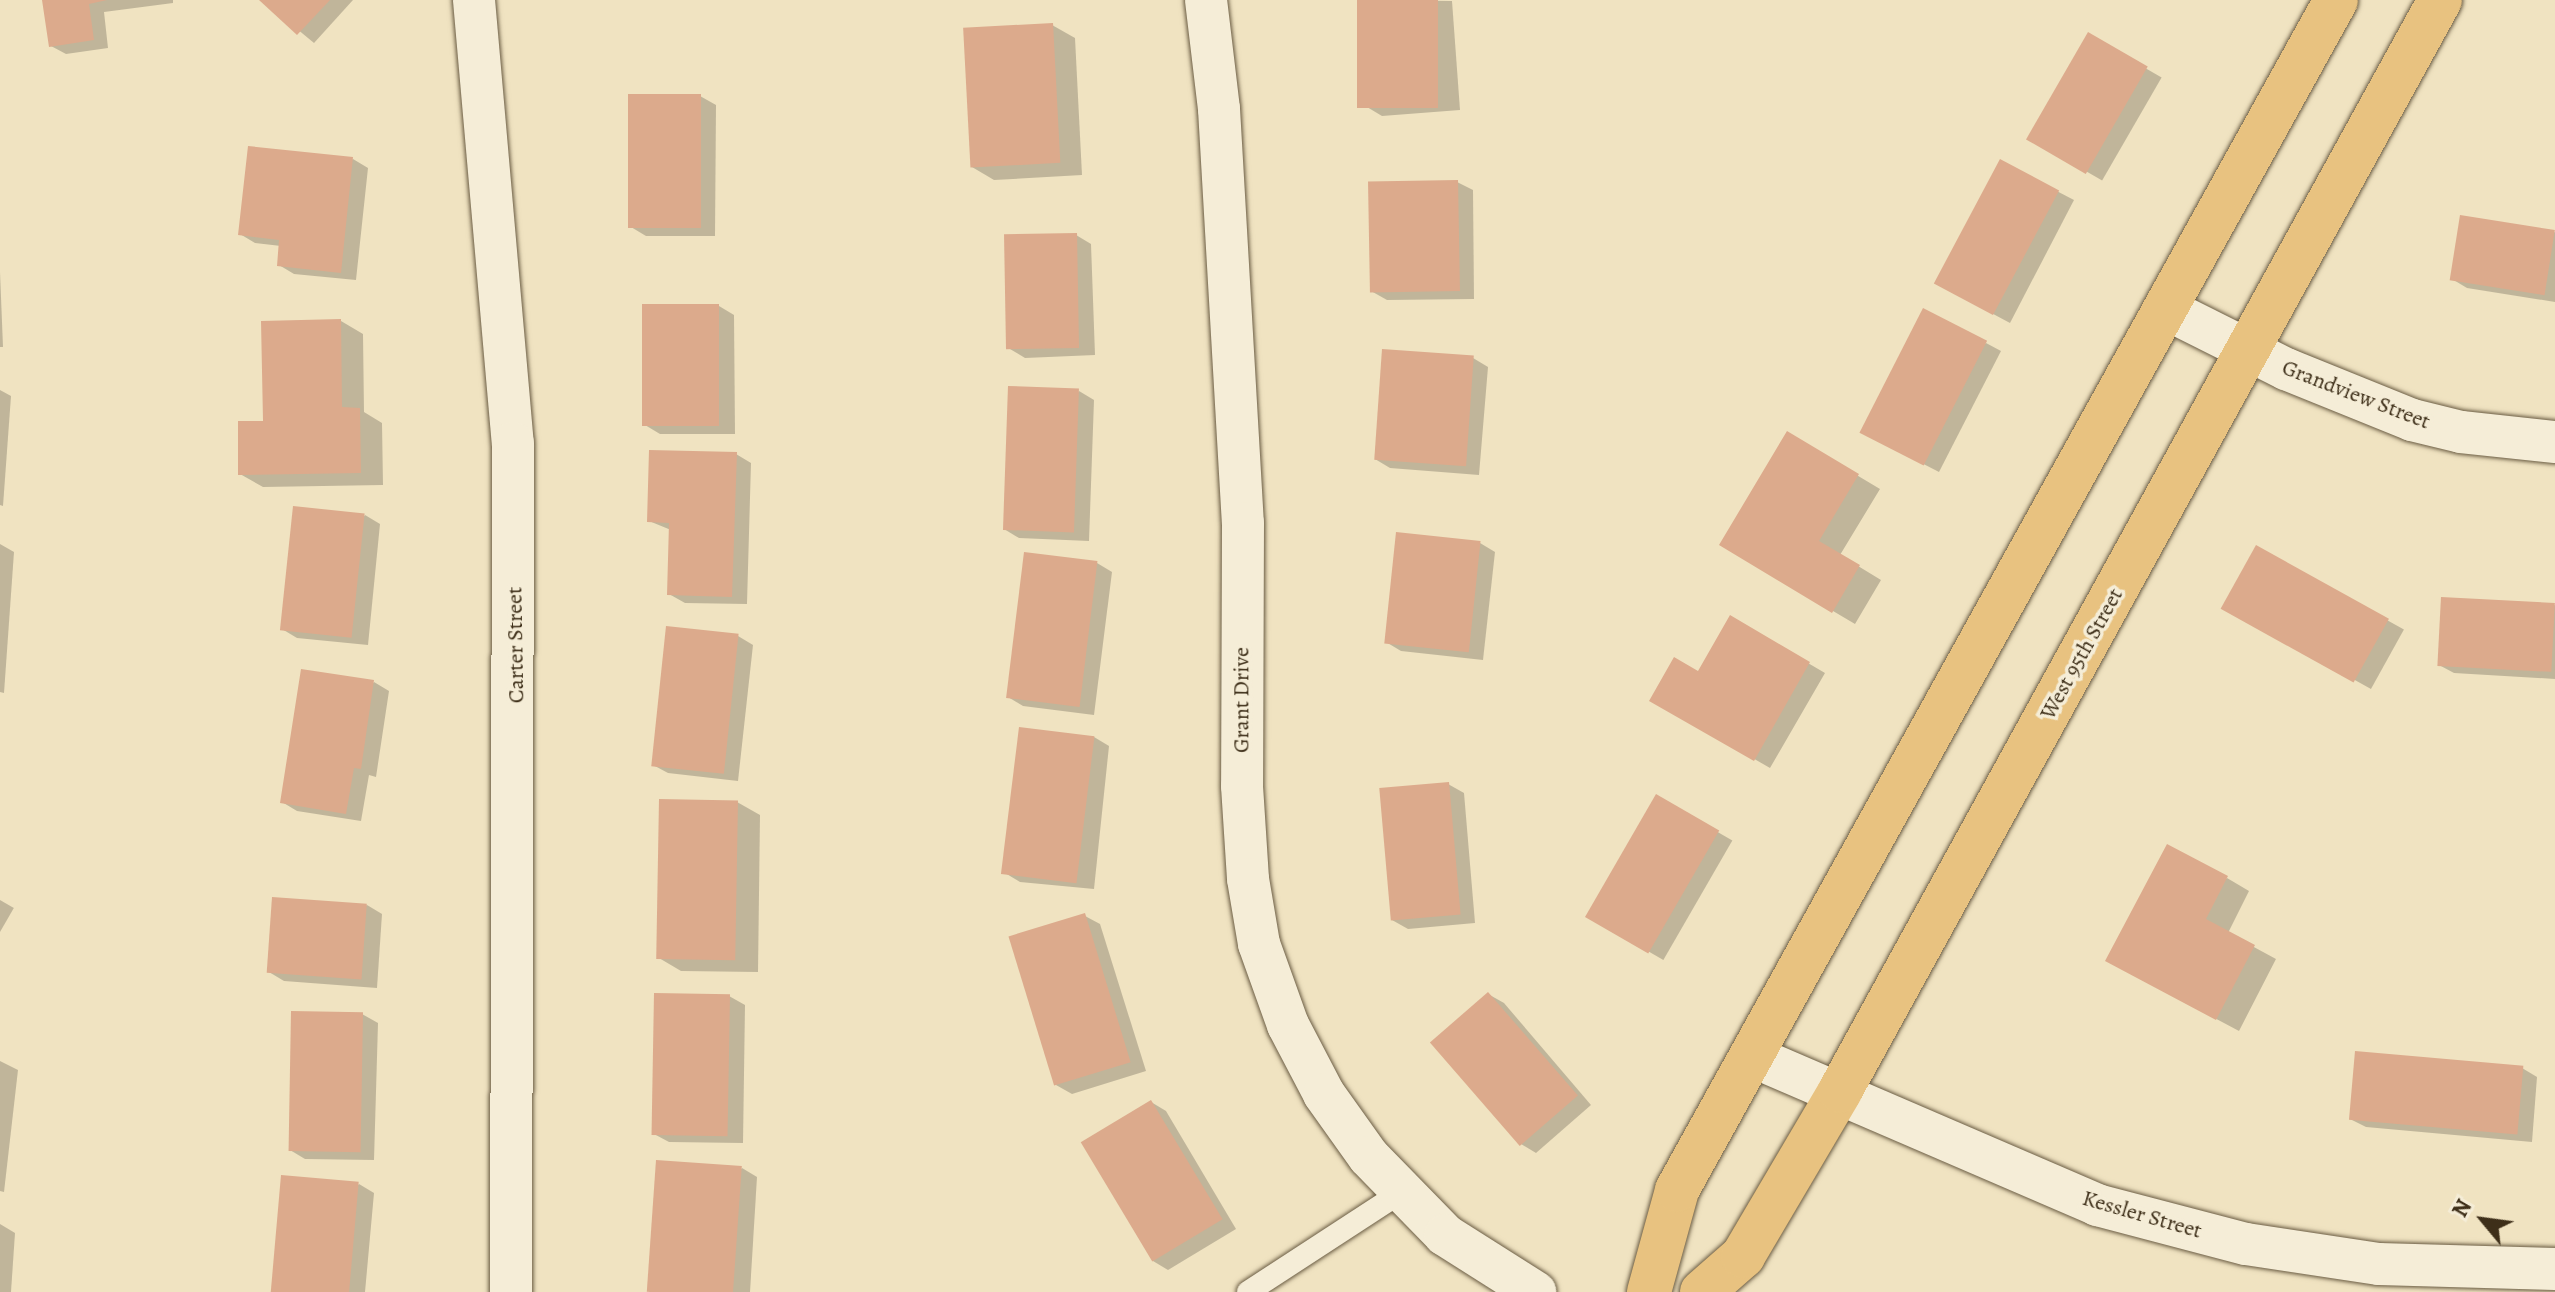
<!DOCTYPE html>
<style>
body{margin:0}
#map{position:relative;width:2555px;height:1292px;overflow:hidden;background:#f0e3c1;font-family:Alegreya,serif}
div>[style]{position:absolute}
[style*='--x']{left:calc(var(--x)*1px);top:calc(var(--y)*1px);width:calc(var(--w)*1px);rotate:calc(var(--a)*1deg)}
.shadow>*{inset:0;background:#0003;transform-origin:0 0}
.building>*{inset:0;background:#dcaa8c;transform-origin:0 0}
.roads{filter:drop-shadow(0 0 2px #6a5c43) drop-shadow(0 0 2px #6a5c43)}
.lane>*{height:22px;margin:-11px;padding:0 11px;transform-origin:11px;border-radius:11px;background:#f5edd7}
.street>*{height:42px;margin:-21px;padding:0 21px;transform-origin:21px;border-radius:21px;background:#f5edd7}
.primary>*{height:44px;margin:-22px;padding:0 22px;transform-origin:22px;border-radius:22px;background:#e8c280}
span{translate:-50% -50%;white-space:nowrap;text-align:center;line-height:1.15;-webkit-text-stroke:7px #f5edd7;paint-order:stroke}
.street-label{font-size:22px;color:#3e2f19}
.north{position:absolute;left:2443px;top:1180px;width:80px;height:80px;-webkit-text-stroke:6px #f5edd7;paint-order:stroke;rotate:299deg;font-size:22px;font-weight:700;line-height:32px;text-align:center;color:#3e2f19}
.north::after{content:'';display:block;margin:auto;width:28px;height:36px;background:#3e2f19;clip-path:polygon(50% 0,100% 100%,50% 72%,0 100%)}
</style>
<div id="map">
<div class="shadow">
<div style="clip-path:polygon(44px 0,173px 0,173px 3px,104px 12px,108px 48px,66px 54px,51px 46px)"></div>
<div style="clip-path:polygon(262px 0,353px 0,314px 43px)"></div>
<div style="clip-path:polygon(1359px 0,1452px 1px,1460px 110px,1382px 116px,1367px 107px)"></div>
<div style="clip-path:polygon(1052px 25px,1075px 38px,1082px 175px,994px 180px,972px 167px)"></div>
<div style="left:2088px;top:35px;width:85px;height:119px;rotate:30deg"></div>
<div style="clip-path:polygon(700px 96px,716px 105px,715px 236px,646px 236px,631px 227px)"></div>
<div style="clip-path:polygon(353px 159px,368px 168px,356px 280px,294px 274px,279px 265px,281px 246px,255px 243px,240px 234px)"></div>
<div style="clip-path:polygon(2001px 162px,2074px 200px,2010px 323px,1952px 292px)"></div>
<div style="clip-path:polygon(1457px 182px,1473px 190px,1474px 299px,1387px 300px,1371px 291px)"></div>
<div style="clip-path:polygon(2555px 232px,2555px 302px,2467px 288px,2452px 279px)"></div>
<div style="clip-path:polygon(1076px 235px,1091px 244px,1095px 355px,1025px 358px,1010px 349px)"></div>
<div style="clip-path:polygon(0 272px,3px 347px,0 347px)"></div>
<div style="clip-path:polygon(719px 306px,734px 315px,735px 434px,660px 434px,645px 425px)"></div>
<div style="clip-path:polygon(341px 321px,363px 334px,364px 412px,382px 423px,383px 485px,263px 487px,240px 474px,265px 422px)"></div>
<div style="clip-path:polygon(1986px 343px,2001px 351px,1939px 472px,1877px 440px)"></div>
<div style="clip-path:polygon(1473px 358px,1488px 367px,1479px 475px,1390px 468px,1375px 459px)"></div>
<div style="clip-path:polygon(0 390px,11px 396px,3px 506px,0 505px)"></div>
<div style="clip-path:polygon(1079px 391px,1094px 400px,1089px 541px,1019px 538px,1004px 529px)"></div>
<div style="clip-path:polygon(1788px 434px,1880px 489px,1840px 555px,1881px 580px,1855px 624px,1833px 611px)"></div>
<div style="clip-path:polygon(736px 454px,751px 463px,747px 604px,685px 603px,669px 594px,671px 530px,649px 521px)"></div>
<div style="clip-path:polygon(365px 515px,380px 524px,368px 645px,297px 638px,282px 629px)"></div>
<div style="clip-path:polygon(1480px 543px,1495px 552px,1483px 660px,1401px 651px,1386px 642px)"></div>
<div style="clip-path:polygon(0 544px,14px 552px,4px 693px,0 692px)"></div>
<div style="left:2257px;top:548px;width:168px;height:68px;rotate:29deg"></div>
<div style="clip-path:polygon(1026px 554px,1097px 563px,1112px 572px,1094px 715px,1023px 706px,1008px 697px)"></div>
<div style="clip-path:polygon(2555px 605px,2555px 679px,2454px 673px,2439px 665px)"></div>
<div style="clip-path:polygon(1731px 618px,1825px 673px,1770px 768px,1652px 700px,1699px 674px)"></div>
<div style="clip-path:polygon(738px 636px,753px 645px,738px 781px,668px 773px,653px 765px)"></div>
<div style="clip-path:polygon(374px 682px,389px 691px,376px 777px,369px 775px,361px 821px,297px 811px,282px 802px)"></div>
<div style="clip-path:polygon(1094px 737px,1109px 746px,1094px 889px,1020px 882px,1005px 873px)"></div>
<div style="clip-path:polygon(1448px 784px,1464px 793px,1475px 923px,1408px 929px,1392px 920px)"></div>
<div style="left:1657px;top:797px;width:87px;height:138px;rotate:30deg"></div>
<div style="clip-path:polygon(737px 802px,760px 815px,758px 972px,681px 971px,659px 958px)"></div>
<div style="clip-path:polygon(2227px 878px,2249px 891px,2228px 933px,2276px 959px,2239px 1031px,2130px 973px)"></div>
<div style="left:0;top:900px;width:16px;height:119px;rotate:30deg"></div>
<div style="clip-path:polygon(367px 905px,382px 914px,377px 988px,284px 981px,269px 972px)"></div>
<div style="clip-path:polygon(1085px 916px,1100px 924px,1146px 1071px,1072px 1094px,1056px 1085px)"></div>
<div style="clip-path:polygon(1488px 994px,1504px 1003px,1591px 1105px,1536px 1153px,1521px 1144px)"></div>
<div style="clip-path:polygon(729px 996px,745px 1005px,743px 1143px,669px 1142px,654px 1134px)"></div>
<div style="clip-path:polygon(362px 1014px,378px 1023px,374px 1160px,305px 1159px,290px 1150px)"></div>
<div style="clip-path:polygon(0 1061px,18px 1070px,4px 1192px,0 1191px)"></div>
<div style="clip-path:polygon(2522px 1068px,2537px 1077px,2532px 1142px,2366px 1127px,2350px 1119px)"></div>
<div style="clip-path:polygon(1151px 1102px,1166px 1111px,1236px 1229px,1168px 1270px,1153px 1261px)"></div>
<div style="clip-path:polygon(742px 1168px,757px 1177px,750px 1292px,649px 1292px)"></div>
<div style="clip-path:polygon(359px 1184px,374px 1193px,365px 1292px,272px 1292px)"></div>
<div style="clip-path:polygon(0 1224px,15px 1233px,11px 1292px,0 1292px)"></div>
</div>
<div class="building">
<div style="clip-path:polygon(42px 0,107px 0,89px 4px,94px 40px,49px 47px)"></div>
<div style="clip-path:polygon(259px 0,330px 0,297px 35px)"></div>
<div style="left:1357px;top:0;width:81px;height:108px"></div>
<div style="left:1053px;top:23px;width:140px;height:90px;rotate:87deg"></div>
<div style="left:2088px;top:32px;width:69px;height:124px;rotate:30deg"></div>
<div style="left:701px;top:94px;width:134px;height:73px;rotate:90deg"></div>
<div style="clip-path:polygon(248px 146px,353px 157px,341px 273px,277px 266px,279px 240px,238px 235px)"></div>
<div style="left:2000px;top:159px;width:67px;height:141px;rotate:28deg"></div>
<div style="left:1458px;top:180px;width:111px;height:90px;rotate:89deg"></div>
<div style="left:2460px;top:215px;width:96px;height:66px;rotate:9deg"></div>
<div style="left:1077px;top:233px;width:115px;height:73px;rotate:89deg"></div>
<div style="left:642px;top:304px;width:77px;height:122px"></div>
<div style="left:1923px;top:308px;width:72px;height:140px;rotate:27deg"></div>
<div style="clip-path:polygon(341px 319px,342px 407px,360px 408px,361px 473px,238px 475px,238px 421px,263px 421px,261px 321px)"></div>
<div style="left:1382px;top:349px;width:92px;height:111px;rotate:4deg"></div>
<div style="left:1008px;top:386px;width:71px;height:144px;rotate:2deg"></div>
<div style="clip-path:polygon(1787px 431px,1859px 474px,1819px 541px,1860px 565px,1832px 613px,1719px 545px)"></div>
<div style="clip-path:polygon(649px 450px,737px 452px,732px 597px,667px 595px,669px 523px,647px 522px)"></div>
<div style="left:293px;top:506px;width:72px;height:125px;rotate:6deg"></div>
<div style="left:1396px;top:532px;width:85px;height:112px;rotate:6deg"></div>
<div style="left:2256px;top:545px;width:152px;height:73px;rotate:29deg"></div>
<div style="left:1024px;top:552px;width:74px;height:147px;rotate:7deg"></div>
<div style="left:2441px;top:597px;width:114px;height:69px;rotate:3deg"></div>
<div style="clip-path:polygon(1730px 615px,1810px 662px,1754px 761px,1649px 701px,1674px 657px,1698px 671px)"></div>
<div style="left:666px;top:626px;width:73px;height:141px;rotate:6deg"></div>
<div style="clip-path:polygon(301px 669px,374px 680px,361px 769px,354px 768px,346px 814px,280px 803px)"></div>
<div style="left:1019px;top:727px;width:76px;height:148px;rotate:7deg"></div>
<div style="left:1449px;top:782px;width:133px;height:70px;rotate:85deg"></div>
<div style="left:1656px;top:794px;width:73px;height:142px;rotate:30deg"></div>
<div style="left:659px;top:799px;width:79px;height:160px;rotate:1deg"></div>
<div style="clip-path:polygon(2167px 844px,2228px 876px,2206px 919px,2255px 945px,2216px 1020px,2105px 961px)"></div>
<div style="left:272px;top:897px;width:95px;height:76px;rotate:4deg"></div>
<div style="left:1085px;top:913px;width:156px;height:80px;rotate:73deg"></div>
<div style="left:1488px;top:992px;width:137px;height:77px;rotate:49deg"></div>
<div style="left:654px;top:993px;width:76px;height:142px;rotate:1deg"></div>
<div style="left:291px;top:1011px;width:72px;height:140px;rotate:1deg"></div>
<div style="left:2355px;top:1051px;width:169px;height:69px;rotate:5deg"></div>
<div style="left:1151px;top:1100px;width:139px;height:82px;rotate:59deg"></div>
<div style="left:656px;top:1160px;width:86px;height:132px;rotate:4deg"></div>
<div style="left:281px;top:1175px;width:78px;height:118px;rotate:5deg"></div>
</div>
<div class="roads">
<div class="lane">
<div style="--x:1248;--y:1292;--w:185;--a:-33.1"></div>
</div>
<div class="street">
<div style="--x:474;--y:0;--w:445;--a:85"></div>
<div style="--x:513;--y:443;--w:849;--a:90.13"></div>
<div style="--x:1206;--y:0;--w:110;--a:83.2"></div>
<div style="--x:1219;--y:109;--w:415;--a:86.7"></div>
<div style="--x:1243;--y:523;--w:263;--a:90.2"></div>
<div style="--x:1242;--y:786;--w:93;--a:86.3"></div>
<div style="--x:1248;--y:879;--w:66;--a:80.4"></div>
<div style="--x:1259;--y:944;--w:86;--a:70.3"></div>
<div style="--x:1288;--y:1025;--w:78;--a:62.4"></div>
<div style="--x:1324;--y:1094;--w:77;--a:54.5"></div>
<div style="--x:1369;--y:1157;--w:109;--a:45.7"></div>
<div style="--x:1445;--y:1235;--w:107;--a:32.3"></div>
<div style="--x:2168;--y:310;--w:132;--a:26.6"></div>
<div style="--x:2286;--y:369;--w:136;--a:22"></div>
<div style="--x:2412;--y:420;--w:50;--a:13.8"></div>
<div style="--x:2461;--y:432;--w:95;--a:6.1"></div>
<div style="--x:1754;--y:1057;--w:374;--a:23.3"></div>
<div style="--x:2097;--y:1205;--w:154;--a:14.7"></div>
<div style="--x:2246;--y:1244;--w:134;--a:8.6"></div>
<div style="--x:2379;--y:1264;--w:176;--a:1.6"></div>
</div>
<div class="primary">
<div style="--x:1649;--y:1292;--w:106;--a:-74.6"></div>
<div style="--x:1677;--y:1190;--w:1360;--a:-61.02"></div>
<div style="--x:1702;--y:1292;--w:55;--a:-41.3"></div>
<div style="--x:1743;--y:1256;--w:191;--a:-59.5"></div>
<div style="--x:1840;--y:1091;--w:1245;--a:-61.19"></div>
</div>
</div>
<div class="street-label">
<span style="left:2356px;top:395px;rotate:21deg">Grandview Street</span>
<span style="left:516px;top:645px;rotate:-91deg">Carter Street</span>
<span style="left:2082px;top:654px;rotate:-61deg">West 95th Street</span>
<span style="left:1242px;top:700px;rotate:-90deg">Grant Drive</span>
<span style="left:2142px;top:1215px;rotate:16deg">Kessler Street</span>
</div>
<div class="north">N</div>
</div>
